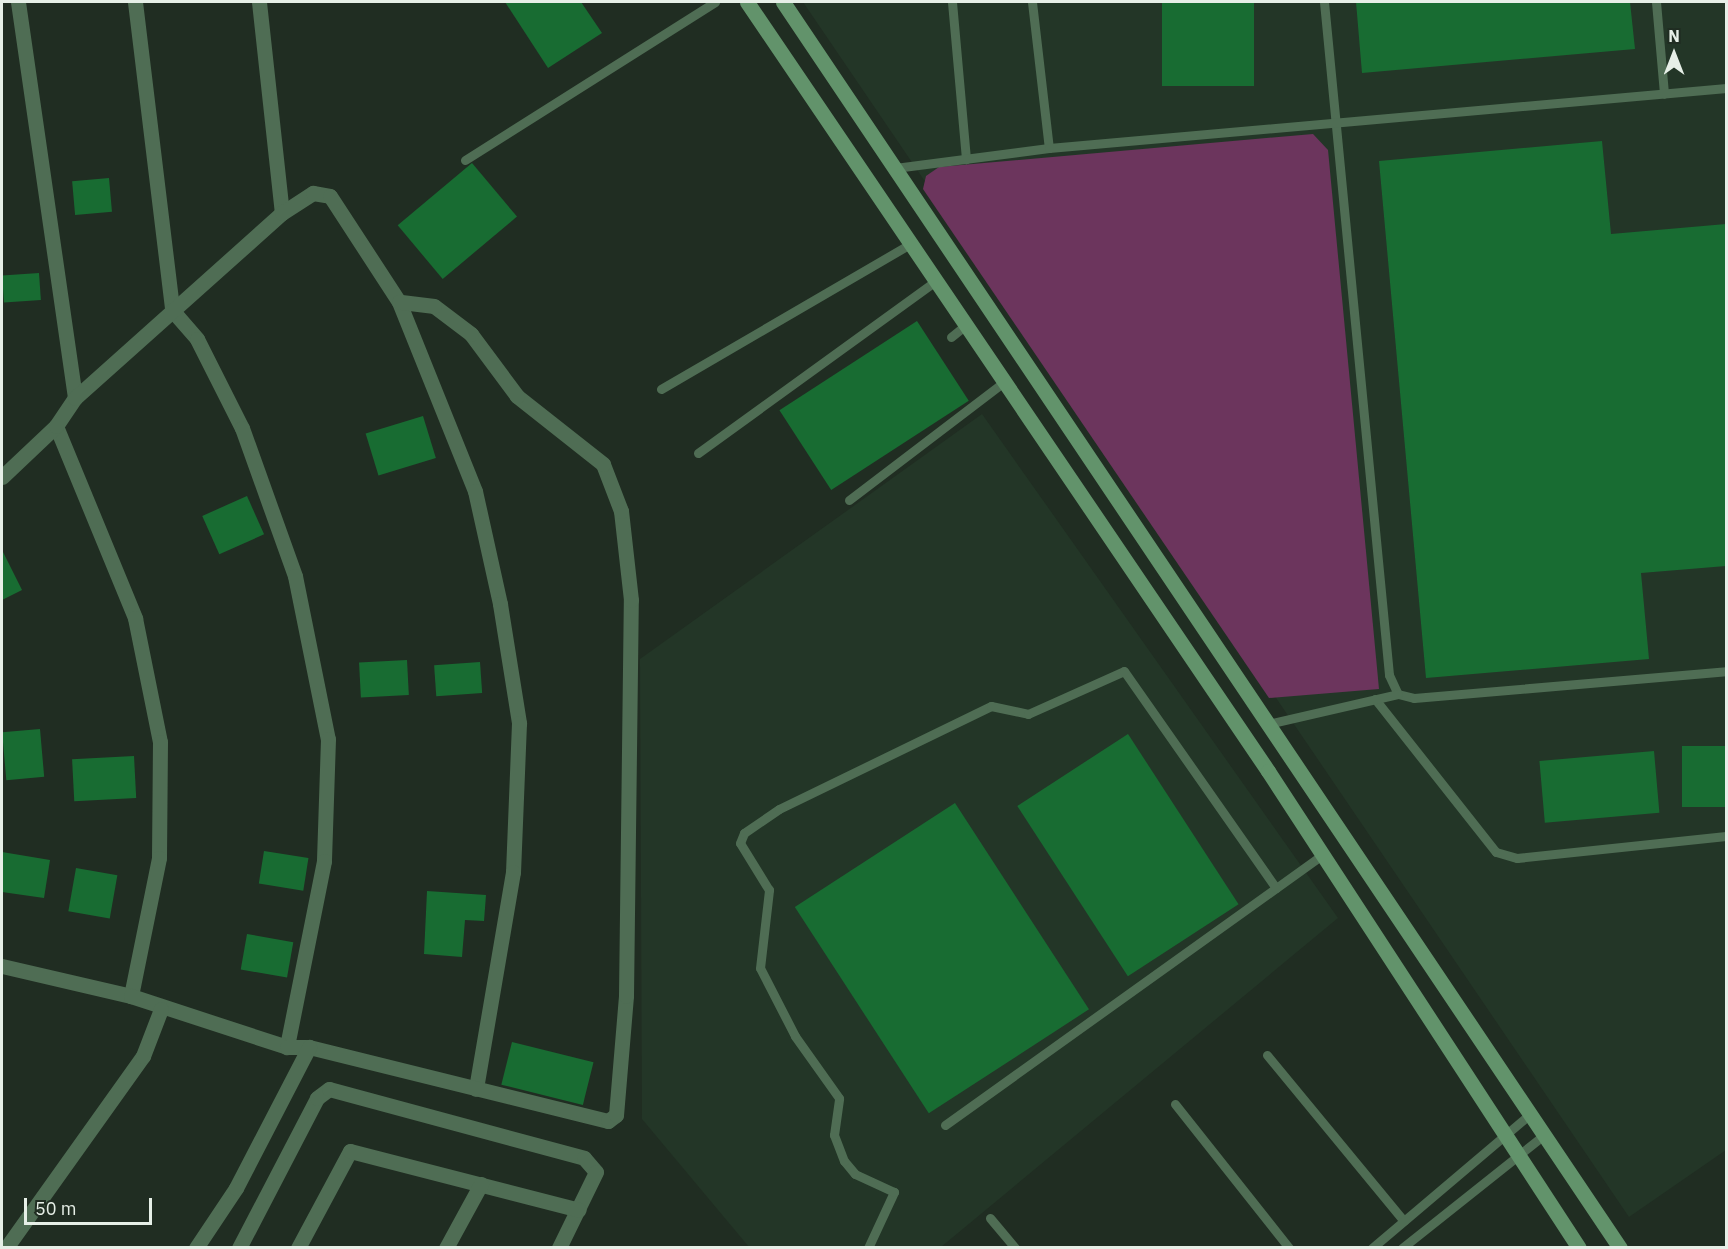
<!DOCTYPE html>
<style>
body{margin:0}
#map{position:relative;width:1728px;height:1249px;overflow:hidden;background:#202d22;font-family:"IBM Plex Sans",sans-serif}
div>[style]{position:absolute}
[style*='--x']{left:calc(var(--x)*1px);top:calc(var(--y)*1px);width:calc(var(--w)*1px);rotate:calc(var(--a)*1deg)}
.built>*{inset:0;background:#233627}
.green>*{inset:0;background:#6c355d}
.building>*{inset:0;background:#186c32;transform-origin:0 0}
.lane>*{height:9px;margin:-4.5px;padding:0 4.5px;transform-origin:4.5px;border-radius:4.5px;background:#4f6d54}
.street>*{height:15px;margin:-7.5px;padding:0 7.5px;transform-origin:7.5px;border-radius:7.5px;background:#4f6d54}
.secondary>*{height:15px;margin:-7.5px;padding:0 7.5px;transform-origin:7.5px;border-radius:7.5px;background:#62936b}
span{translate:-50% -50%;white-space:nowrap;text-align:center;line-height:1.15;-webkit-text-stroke:4.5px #202d22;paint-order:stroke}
.frame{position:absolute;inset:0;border:3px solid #e6efe7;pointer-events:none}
.north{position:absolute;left:1644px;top:24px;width:60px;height:60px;-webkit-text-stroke:4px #202d22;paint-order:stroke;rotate:0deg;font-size:16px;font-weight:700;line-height:24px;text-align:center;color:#e6efe7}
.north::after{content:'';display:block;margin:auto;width:21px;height:27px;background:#e6efe7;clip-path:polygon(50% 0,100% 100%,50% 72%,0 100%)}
.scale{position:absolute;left:24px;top:1198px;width:128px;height:27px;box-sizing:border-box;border:3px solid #e6efe7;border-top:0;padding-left:8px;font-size:18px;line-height:21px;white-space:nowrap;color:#e6efe7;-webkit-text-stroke:4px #202d22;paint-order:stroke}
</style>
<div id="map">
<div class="built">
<div style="clip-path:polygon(803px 2px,1726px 2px,1726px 1150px,1629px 1217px)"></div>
<div style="clip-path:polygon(982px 414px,1338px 918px,941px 1247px,749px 1247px,642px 1119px,640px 659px)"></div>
</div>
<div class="green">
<div style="clip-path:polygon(1313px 134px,1328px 150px,1379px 689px,1269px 698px,923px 189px,926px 176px,939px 167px)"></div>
</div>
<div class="building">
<div style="clip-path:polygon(505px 2px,581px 2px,602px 33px,548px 68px)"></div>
<div style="left:1162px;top:2px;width:92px;height:84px"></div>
<div style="clip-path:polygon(1356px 2px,1630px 2px,1635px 49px,1362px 73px)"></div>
<div style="clip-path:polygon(1602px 141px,1611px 234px,1726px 224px,1726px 566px,1641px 573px,1649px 659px,1426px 678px,1379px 161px)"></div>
<div style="left:472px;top:163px;width:70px;height:97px;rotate:50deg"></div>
<div style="left:109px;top:178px;width:34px;height:37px;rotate:85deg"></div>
<div style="left:39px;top:273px;width:27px;height:37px;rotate:86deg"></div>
<div style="left:917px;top:321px;width:95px;height:164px;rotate:57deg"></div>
<div style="left:423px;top:416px;width:44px;height:60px;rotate:73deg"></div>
<div style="left:247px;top:496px;width:42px;height:49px;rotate:66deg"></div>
<div style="clip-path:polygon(2px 550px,22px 590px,2px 600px)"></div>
<div style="left:407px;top:660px;width:35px;height:48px;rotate:87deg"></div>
<div style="left:480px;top:662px;width:31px;height:46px;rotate:86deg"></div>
<div style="left:40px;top:729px;width:48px;height:38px;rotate:85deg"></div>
<div style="left:1128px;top:734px;width:203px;height:132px;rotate:57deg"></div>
<div style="left:1726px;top:746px;width:61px;height:44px;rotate:90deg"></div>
<div style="left:1654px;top:751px;width:62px;height:115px;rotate:85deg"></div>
<div style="left:134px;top:756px;width:42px;height:62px;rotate:87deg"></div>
<div style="left:955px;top:803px;width:246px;height:191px;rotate:57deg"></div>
<div style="left:264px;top:851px;width:45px;height:33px;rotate:9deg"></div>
<div style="clip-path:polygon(2px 852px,50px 860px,44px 898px,2px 892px)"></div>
<div style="left:76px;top:868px;width:42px;height:44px;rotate:10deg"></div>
<div style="clip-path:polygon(427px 891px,486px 895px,484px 921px,465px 920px,462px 957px,424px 954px)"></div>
<div style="left:247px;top:934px;width:47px;height:36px;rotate:10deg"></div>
<div style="left:512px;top:1042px;width:84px;height:44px;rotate:14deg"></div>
</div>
<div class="lane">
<div style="--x:952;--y:2;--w:158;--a:84.9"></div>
<div style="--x:1032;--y:2;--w:147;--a:83.4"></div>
<div style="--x:1324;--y:2;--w:676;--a:84.48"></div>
<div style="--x:1389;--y:675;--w:21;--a:65"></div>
<div style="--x:1398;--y:694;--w:16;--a:14"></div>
<div style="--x:1414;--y:698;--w:313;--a:-4.9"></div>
<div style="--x:1656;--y:2;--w:92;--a:85"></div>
<div style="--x:465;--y:160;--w:296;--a:-32.3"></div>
<div style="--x:895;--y:168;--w:155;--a:-7.4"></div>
<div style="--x:1049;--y:148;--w:680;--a:-5.06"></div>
<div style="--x:951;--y:337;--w:19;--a:-39"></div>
<div style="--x:661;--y:389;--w:288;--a:-30.2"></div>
<div style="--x:698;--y:453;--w:294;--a:-35.9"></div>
<div style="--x:849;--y:500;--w:196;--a:-37.3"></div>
<div style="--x:1375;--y:699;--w:195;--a:51.7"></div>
<div style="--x:1496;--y:852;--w:22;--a:16"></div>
<div style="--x:1517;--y:858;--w:210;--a:-6"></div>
<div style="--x:1268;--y:724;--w:133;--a:-13"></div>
<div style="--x:1267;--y:1055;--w:215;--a:50.5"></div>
<div style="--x:1175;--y:1104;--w:184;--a:51.6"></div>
<div style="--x:945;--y:1125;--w:464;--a:-35.6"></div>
<div style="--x:990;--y:1218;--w:39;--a:50"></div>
<div style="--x:868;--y:1248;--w:62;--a:-65.1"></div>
<div style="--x:894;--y:1192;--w:43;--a:-155.2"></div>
<div style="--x:855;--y:1174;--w:17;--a:-130"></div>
<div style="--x:844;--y:1161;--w:28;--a:-111"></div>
<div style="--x:834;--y:1135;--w:37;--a:-82"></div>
<div style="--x:839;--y:1098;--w:76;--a:-125.4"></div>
<div style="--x:795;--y:1036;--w:76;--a:-117.2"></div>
<div style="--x:760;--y:968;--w:79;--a:-83.4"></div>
<div style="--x:769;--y:890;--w:55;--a:-121.7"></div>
<div style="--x:740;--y:843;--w:11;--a:-68"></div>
<div style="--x:744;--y:833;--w:42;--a:-34.4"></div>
<div style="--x:779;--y:809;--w:236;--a:-25.9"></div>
<div style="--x:991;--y:706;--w:38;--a:12"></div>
<div style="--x:1028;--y:714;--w:105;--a:-24.1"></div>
<div style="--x:1124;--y:671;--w:265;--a:55"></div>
<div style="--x:1372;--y:1248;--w:207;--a:-40.3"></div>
<div style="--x:1402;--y:1248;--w:181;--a:-38.5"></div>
</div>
<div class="street">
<div style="--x:18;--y:2;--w:400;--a:81.8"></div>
<div style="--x:135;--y:2;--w:310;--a:83.1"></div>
<div style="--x:172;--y:310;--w:38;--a:49"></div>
<div style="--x:197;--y:339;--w:100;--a:63.2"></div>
<div style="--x:242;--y:428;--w:157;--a:70.3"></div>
<div style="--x:295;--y:576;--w:166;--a:78.6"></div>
<div style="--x:328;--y:739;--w:122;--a:91.9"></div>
<div style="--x:324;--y:861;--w:190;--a:101.3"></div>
<div style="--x:259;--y:2;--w:212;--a:83.8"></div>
<div style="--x:56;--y:426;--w:208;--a:67.6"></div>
<div style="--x:135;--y:618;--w:126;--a:78.6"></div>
<div style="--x:160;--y:742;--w:116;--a:90.5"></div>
<div style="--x:159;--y:858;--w:141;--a:101.5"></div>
<div style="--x:2;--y:477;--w:74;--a:-43.4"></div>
<div style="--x:56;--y:426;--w:34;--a:-56"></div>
<div style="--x:75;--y:398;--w:278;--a:-41.8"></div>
<div style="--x:282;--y:213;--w:37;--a:-33"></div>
<div style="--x:313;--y:193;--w:17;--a:10"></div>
<div style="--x:330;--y:196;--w:126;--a:56.9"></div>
<div style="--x:399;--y:302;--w:204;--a:68.1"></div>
<div style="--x:475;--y:491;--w:116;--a:77.5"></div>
<div style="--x:500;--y:604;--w:121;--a:80.9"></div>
<div style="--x:519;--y:723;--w:149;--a:92.3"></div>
<div style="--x:513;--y:872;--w:220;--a:99.7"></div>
<div style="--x:2;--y:966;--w:132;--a:13.1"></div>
<div style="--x:131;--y:996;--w:164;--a:18.1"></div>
<div style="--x:287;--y:1047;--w:22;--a:0"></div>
<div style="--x:309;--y:1047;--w:308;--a:13.9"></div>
<div style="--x:608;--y:1121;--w:10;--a:-37"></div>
<div style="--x:616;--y:1115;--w:119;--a:-85.2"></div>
<div style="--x:626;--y:996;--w:396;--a:-89.3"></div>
<div style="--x:631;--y:600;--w:90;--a:-96.4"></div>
<div style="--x:621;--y:511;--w:50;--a:-111"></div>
<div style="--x:603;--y:464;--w:110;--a:-141.7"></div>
<div style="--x:517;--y:396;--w:77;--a:-126.6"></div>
<div style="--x:471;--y:334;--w:46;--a:-142.9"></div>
<div style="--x:434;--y:306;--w:35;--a:-173"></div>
<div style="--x:6;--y:1248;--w:236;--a:-54.5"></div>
<div style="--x:143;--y:1056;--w:50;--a:-69"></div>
<div style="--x:196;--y:1248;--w:72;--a:-56.3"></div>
<div style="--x:236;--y:1188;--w:159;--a:-62.6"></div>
<div style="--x:239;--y:1248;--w:169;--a:-62.5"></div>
<div style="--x:317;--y:1098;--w:15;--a:-37"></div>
<div style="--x:329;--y:1089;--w:264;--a:15.1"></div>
<div style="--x:584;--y:1158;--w:18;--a:49"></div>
<div style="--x:596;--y:1172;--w:85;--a:116"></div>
<div style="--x:298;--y:1248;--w:110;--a:-61.8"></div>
<div style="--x:350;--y:1151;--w:236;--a:14.4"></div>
<div style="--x:446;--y:1248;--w:73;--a:-61.3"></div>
</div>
<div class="secondary">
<div style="--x:747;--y:2;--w:929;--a:55.88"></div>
<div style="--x:1268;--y:771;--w:569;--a:56.9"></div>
<div style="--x:783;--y:2;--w:1501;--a:56.11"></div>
</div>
<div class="frame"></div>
<div class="north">N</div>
<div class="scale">50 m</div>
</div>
